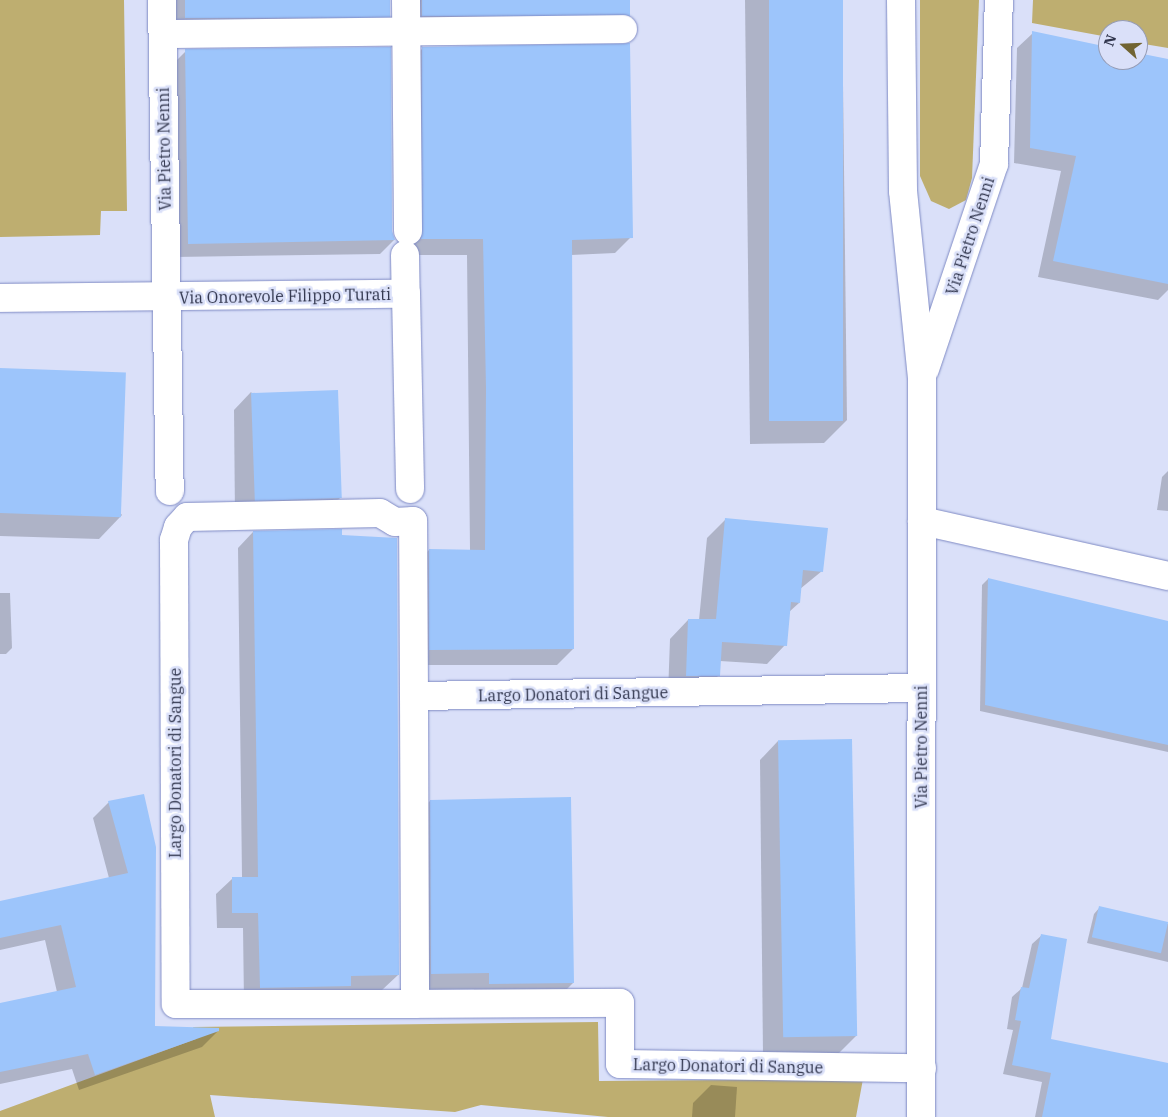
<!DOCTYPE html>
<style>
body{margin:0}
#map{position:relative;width:1168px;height:1117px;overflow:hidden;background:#dae0f9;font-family:"IBM Plex Serif",serif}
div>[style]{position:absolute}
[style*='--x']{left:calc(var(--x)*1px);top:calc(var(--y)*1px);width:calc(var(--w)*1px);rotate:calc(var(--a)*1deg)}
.green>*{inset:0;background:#beae70}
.shadow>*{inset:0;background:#0003}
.building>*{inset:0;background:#9dc5fb;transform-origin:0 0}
.roads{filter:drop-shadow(0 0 1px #7f8ac4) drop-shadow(0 0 1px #7f8ac4)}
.minor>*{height:28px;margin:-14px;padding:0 14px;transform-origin:14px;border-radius:14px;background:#fff}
span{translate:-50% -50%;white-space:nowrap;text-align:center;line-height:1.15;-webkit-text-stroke:5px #dae0f9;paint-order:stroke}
.street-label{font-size:16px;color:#30354d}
.north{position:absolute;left:1098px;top:20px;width:50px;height:50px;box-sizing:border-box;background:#dae0f9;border:1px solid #969cb4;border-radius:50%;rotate:290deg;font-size:14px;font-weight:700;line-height:20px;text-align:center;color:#30354d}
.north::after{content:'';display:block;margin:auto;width:18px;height:22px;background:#716432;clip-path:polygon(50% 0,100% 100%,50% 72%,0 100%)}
</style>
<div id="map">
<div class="green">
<div style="clip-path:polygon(0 0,124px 0,127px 211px,101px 211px,100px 235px,0 237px)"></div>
<div style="clip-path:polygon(920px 0,979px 0,972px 178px,966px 200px,949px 209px,931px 201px,920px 176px)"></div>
<div style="clip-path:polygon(1033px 0,1168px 0,1168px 48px,1138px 43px,1138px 30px,1108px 30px,1108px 37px,1032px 23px)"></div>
<div style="clip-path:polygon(598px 1022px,599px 1081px,863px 1079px,856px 1117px,608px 1117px,481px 1105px,455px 1112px,210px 1095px,215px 1117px,0 1117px,0 1111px,196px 1039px,193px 1027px)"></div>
</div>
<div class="shadow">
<div style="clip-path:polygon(171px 0,390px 0,389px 15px,375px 30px,171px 32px)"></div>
<div style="clip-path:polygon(394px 0,629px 0,629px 15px,615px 29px,408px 29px)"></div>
<div style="clip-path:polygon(745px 0,842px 0,847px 420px,824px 443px,750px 444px)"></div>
<div style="clip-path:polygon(1033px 33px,1108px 48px,1108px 60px,1138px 60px,1138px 54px,1168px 60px,1168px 290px,1158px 300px,1038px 277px,1061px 171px,1014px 163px,1017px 48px)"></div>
<div style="clip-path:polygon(423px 48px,631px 237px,615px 253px,571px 255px,573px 649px,557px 665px,414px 665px,413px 566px,429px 550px,470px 551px,467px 255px,406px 255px,407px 64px)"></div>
<div style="clip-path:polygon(186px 51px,391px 231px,394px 240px,380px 254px,175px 257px,172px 65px)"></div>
<div style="clip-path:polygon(0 370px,122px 515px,99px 539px,0 536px)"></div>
<div style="clip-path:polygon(251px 392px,340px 498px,323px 515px,235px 517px,234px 410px)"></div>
<div style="clip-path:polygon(1168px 471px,1168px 511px,1157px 510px,1162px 477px)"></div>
<div style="clip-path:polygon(726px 519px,822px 571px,800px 589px,799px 603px,789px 612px,785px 645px,767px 664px,720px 661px,719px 675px,701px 693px,668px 694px,670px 639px,688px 620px,699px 620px,707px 538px)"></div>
<div style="clip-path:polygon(253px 532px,341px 536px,398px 975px,382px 990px,244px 1003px,243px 928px,217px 928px,216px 894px,232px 879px,242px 878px,238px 548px)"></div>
<div style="clip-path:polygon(988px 579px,1168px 623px,1168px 752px,980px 711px,982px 585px)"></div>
<div style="clip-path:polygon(0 593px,10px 593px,12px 648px,6px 654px,0 654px)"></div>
<div style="clip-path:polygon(778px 741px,856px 1036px,838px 1054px,763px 1056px,760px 760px)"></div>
<div style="clip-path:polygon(143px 795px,153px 1028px,218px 1031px,202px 1047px,79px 1090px,72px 1069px,0 1084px,0 1004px,57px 992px,45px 940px,0 950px,0 903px,109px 878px,93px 818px,109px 802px)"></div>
<div style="clip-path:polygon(430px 801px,573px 983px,557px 999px,474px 1000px,474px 989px,415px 990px,414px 817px)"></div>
<div style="clip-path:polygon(1100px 907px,1168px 924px,1168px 962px,1087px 943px,1094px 914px)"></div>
<div style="clip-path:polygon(1042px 935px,1049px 1040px,1168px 1064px,1168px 1117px,1035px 1117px,1042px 1082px,1003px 1074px,1013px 1030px,1007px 1029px,1012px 997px,1022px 988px,1032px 944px)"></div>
<div style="clip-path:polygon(711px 1085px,737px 1087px,735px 1117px,692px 1117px,693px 1103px)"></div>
</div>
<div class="building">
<div style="left:185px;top:0;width:205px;height:18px"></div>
<div style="left:422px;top:0;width:208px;height:16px"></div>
<div style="left:769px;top:0;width:74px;height:421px"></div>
<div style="clip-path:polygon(1032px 31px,1108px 47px,1108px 60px,1138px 60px,1138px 53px,1168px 59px,1168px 284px,1053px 261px,1076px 156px,1030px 148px)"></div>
<div style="clip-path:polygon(630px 43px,633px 238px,572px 240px,574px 649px,429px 650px,429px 549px,485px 550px,486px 388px,483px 239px,421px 239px,422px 47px)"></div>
<div style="clip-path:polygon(391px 47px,392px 231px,395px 240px,188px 244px,185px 49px)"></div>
<div style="left:0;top:368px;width:126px;height:145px;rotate:2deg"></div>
<div style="left:338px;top:390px;width:108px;height:87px;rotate:88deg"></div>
<div style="clip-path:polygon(725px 518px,828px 528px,823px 572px,803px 570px,800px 603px,791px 602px,787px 646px,722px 642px,720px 676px,686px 676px,688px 619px,716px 619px)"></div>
<div style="clip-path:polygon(342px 529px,342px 535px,397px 538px,399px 975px,351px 976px,351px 986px,260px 988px,258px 913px,232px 913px,232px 877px,258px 877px,253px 531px)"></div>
<div style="clip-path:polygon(988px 578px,1168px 621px,1168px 745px,985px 705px)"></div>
<div style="left:852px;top:739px;width:297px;height:74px;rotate:89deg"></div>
<div style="clip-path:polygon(144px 794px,156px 847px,155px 1026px,219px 1028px,219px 1031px,95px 1075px,88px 1054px,0 1072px,0 1003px,76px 987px,61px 925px,0 938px,0 901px,128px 873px,108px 801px)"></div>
<div style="clip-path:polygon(571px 797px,574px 983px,489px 984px,489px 973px,431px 974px,430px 800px)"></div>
<div style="left:1099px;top:906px;width:71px;height:32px;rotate:13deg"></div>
<div style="clip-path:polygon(1041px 934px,1067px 939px,1051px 1039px,1168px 1063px,1168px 1117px,1042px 1117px,1051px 1073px,1012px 1065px,1021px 1021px,1015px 1020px,1021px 987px,1029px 988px)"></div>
</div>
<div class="roads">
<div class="minor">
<div style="--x:162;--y:0;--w:491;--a:89.1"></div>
<div style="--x:406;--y:0;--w:231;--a:89.5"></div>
<div style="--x:901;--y:0;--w:191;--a:89.4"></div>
<div style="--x:903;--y:191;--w:188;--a:84.2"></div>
<div style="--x:922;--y:378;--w:739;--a:90.08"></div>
<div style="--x:163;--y:34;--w:460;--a:-0.6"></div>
<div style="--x:405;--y:255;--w:39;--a:89"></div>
<div style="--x:0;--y:298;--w:406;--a:-0.6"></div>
<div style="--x:406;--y:294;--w:195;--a:88.8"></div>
<div style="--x:925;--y:369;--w:216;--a:-71.4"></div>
<div style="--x:994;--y:164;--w:164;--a:-88.3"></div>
<div style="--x:922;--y:521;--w:252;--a:12.6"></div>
<div style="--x:920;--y:688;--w:506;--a:179.09"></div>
<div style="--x:414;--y:696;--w:308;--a:89.8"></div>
<div style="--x:415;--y:1004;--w:205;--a:-0.3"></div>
<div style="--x:620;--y:1003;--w:61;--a:90"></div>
<div style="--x:620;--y:1064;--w:302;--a:0.8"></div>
<div style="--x:414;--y:696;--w:175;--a:-90.3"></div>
<div style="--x:413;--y:521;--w:18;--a:177"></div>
<div style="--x:395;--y:522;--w:17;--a:-149"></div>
<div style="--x:380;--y:513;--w:193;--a:178.8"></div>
<div style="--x:187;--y:517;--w:13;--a:132"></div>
<div style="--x:178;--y:527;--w:14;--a:107"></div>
<div style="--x:174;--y:540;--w:464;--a:89.8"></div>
<div style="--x:176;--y:1004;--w:239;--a:0"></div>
</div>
</div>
<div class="street-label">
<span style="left:164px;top:149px;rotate:-91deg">Via Pietro Nenni</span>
<span style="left:970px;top:236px;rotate:-72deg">Via Pietro Nenni</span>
<span style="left:285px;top:296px;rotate:-1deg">Via Onorevole Filippo Turati</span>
<span style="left:573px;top:694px;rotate:-1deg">Largo Donatori di Sangue</span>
<span style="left:921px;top:747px;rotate:-90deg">Via Pietro Nenni</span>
<span style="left:175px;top:763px;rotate:-90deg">Largo Donatori di Sangue</span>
<span style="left:728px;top:1066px;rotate:1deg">Largo Donatori di Sangue</span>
</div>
<div class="north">N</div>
</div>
